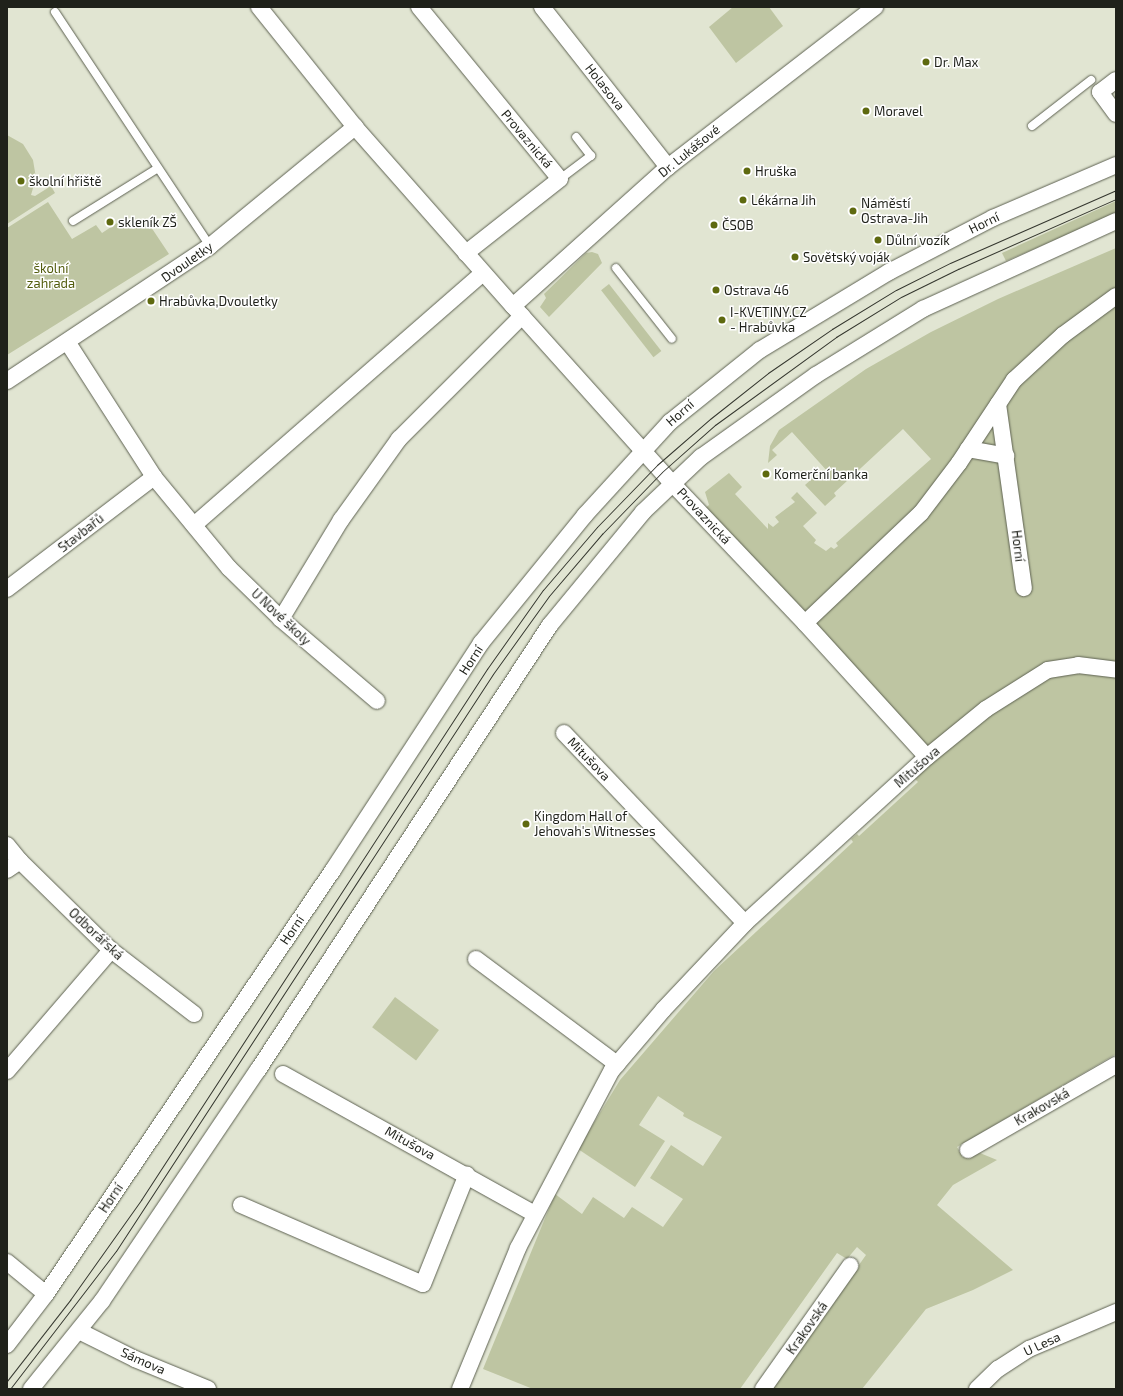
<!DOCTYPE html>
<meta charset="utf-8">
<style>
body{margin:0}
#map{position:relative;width:1123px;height:1396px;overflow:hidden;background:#e1e5d2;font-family:"Exo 2",sans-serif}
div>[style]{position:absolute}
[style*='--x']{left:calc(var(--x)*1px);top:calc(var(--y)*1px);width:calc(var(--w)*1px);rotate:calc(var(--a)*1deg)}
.green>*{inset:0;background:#bec5a2;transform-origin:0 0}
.roads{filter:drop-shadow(0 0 1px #5d6151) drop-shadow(0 0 1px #5d6151)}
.service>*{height:8px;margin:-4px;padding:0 4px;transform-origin:4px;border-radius:4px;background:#fff}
.minor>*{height:16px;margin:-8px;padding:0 8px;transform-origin:8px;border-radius:8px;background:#fff}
.tram>*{height:1px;margin:-0.5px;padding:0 0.5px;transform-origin:0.5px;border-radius:0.5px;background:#34362e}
.dots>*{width:11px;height:11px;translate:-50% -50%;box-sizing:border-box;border:2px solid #fff;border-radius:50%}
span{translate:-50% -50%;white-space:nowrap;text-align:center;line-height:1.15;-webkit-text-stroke:3px #fff;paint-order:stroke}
.poi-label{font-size:13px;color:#1f211a}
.left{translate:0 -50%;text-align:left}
.street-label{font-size:13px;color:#1f211a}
.park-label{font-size:13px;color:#525c0d}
.frame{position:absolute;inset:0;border:8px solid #1f211a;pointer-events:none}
</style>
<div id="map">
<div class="green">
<div style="clip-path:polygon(733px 7px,769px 7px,783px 26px,736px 63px,709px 27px)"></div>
<div style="clip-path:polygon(7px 135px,23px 144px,33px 160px,36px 178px,31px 195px,35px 196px,51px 186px,55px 193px,7px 224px)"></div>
<div style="clip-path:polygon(1116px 201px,1116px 214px,1006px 261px,1002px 253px)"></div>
<div style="clip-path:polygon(48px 202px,72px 239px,96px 225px,102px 233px,123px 219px,129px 228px,145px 218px,169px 254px,7px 355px,7px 228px)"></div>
<div style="clip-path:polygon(1116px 248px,1116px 1054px,957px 1147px,963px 1157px,975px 1151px,997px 1160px,953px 1185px,937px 1205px,1013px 1270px,973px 1290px,926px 1309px,862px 1389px,771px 1389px,866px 1255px,857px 1247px,847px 1259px,837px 1253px,740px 1389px,533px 1389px,483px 1369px,555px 1194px,582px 1214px,593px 1197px,624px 1218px,632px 1207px,663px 1227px,683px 1199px,650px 1178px,671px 1145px,703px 1166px,722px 1137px,683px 1116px,684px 1113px,658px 1096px,639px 1125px,665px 1141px,635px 1187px,578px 1149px,620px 1080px,714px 971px,853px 842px,851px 839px,857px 834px,859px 836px,918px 782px,914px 778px,935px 758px,704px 509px,709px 505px,705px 492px,729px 473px,742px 487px,735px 494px,768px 529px,768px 523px,773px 527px,779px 522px,775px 517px,795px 502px,791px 498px,797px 492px,817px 513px,803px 526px,816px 540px,814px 543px,826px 551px,831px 547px,834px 549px,838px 546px,836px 543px,931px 459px,903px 429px,834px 493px,836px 496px,825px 506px,805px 485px,814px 477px,820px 479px,828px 472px,792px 432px,772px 450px,777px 455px,768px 463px,770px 446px,779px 430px,866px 369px,931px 332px,998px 299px)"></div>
<div style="clip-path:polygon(592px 252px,598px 254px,602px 263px,549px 317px,540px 307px,546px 298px,544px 294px,586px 253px)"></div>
<div style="left:609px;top:284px;width:85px;height:10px;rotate:52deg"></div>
<div style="left:395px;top:997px;width:55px;height:38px;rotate:37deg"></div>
</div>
<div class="roads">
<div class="service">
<div style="--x:55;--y:12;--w:281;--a:56.5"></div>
<div style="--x:1032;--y:126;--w:75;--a:-37.9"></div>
<div style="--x:560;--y:179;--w:39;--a:-37"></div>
<div style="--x:591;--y:156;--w:24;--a:-128"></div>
<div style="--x:73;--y:221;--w:100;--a:-31.9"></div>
<div style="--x:616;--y:268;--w:90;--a:51.7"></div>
</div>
<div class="minor">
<div style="--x:259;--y:7;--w:154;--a:51.3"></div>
<div style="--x:355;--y:127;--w:239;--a:48.6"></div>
<div style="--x:513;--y:306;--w:238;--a:48.1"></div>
<div style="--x:672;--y:483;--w:193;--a:46.5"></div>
<div style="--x:805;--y:623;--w:181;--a:47.7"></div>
<div style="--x:419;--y:7;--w:222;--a:50.7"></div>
<div style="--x:560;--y:179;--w:120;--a:141.8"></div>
<div style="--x:542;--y:7;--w:204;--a:51.8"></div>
<div style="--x:1116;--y:80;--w:20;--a:143"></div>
<div style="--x:1100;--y:92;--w:27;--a:54"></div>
<div style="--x:513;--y:306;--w:208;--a:-41.9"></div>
<div style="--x:668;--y:167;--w:262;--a:-37.7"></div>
<div style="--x:68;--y:343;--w:159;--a:57.3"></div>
<div style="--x:154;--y:477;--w:118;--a:50.5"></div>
<div style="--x:229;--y:568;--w:73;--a:44.4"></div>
<div style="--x:281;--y:619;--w:126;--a:40.5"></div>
<div style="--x:7;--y:381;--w:244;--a:-33.6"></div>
<div style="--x:210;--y:246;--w:188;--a:-39.4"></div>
<div style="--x:998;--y:404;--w:186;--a:82"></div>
<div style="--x:968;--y:449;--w:39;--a:10"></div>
<div style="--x:194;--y:525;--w:383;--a:-41.1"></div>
<div style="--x:7;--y:589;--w:185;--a:-37.3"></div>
<div style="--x:281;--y:619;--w:116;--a:-58.8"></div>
<div style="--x:341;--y:520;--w:100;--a:-54.4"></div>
<div style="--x:399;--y:439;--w:174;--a:-45"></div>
<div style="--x:805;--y:623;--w:160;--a:-43.5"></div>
<div style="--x:921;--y:513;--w:63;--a:-52.8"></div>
<div style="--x:959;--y:463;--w:100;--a:-56.5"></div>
<div style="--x:1014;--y:380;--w:67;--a:-42.6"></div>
<div style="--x:1063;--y:335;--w:66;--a:-36.3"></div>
<div style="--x:564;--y:733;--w:262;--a:46.4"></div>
<div style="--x:7;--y:845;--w:21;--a:51"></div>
<div style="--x:20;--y:861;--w:127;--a:44.4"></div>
<div style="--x:111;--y:950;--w:105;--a:37.6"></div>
<div style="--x:7;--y:870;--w:16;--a:-35"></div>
<div style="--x:476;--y:959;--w:176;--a:36.7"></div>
<div style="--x:7;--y:1071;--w:160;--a:-49.3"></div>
<div style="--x:283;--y:1074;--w:288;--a:29.1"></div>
<div style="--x:968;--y:1150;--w:171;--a:-29.9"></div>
<div style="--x:241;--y:1205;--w:198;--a:23.5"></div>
<div style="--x:423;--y:1284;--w:118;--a:-68.2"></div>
<div style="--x:7;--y:1262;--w:50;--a:39.4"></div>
<div style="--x:79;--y:1331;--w:63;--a:26.6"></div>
<div style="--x:135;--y:1359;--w:79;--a:22.3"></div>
<div style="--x:7;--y:1345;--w:64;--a:-52.6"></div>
<div style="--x:46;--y:1294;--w:512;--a:-55.91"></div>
<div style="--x:333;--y:870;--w:271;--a:-56.9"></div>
<div style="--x:481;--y:643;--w:165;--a:-50.9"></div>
<div style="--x:585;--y:515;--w:126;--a:-47.6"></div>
<div style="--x:670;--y:422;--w:115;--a:-38.7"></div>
<div style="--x:760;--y:350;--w:151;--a:-31.2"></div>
<div style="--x:889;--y:272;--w:117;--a:-27.4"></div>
<div style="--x:993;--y:218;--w:134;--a:-23.3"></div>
<div style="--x:31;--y:1389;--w:113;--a:-51.1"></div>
<div style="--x:102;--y:1301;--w:279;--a:-56"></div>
<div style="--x:258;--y:1070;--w:532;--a:-56.73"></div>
<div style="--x:550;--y:625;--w:146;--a:-50.5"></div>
<div style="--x:643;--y:512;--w:80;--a:-43.5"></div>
<div style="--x:701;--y:457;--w:141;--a:-35.5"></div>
<div style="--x:816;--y:375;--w:126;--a:-31.7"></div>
<div style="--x:923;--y:309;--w:212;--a:-24.5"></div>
<div style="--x:460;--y:1389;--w:152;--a:-67.6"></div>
<div style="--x:518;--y:1248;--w:201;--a:-62.2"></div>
<div style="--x:612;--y:1070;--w:79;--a:-49.6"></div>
<div style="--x:663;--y:1010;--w:120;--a:-46.7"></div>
<div style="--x:745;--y:923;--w:246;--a:-42.4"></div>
<div style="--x:927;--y:757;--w:76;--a:-39.1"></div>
<div style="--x:986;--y:709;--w:73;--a:-32.2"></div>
<div style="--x:1048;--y:670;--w:30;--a:-9"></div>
<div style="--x:1078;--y:665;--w:38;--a:7"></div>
<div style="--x:763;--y:1389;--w:151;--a:-54.7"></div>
<div style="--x:977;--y:1389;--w:29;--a:-44"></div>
<div style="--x:998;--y:1369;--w:37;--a:-33"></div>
<div style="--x:1029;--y:1349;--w:95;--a:-23"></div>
</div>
</div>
<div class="tram">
<div style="--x:7;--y:1381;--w:103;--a:-52.1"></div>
<div style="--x:70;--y:1300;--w:123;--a:-54.6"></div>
<div style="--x:141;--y:1200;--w:634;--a:-56.91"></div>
<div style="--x:487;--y:669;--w:97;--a:-54.7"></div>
<div style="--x:543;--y:590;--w:83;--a:-49.4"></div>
<div style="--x:597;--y:527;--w:86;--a:-45.9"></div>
<div style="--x:657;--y:465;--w:70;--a:-41"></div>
<div style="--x:710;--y:419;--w:74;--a:-38.4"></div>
<div style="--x:768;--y:373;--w:78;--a:-34.5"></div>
<div style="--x:832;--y:329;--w:75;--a:-31.4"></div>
<div style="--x:896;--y:290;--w:60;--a:-26.6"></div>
<div style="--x:950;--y:263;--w:181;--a:-23.7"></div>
<div style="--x:10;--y:1389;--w:174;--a:-52.5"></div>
<div style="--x:116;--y:1251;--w:689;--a:-56.84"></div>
<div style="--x:493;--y:674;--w:96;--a:-54.3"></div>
<div style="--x:549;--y:596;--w:82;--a:-49.5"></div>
<div style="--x:602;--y:534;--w:86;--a:-45.9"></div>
<div style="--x:662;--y:472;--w:71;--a:-41.6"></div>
<div style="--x:715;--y:425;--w:150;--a:-36"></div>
<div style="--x:836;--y:337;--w:76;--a:-31.6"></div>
<div style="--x:901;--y:297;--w:64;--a:-26.2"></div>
<div style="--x:958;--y:269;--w:173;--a:-23.9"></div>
</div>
<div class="dots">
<div style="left:926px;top:62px;background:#5e690f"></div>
<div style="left:866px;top:111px;background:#5e690f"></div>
<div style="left:747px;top:171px;background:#5e690f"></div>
<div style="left:21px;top:181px;background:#5e690f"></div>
<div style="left:743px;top:200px;background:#5e690f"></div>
<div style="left:853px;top:211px;background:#5e690f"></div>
<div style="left:110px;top:222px;background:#5e690f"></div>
<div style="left:714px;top:225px;background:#5e690f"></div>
<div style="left:878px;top:240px;background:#5e690f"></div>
<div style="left:795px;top:257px;background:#5e690f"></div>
<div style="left:716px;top:290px;background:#5e690f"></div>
<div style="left:151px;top:301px;background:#5e690f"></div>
<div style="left:722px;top:320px;background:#5e690f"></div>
<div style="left:766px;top:474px;background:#5e690f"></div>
<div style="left:526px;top:824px;background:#5e690f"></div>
</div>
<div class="poi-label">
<span class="left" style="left:934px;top:62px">Dr. Max</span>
<span class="left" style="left:874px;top:111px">Moravel</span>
<span class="left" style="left:755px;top:171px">Hruška</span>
<span class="left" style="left:29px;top:181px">školní hřiště</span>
<span class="left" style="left:751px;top:200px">Lékárna Jih</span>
<span class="left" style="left:861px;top:211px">Náměstí<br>Ostrava-Jih</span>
<span class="left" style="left:118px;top:222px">skleník ZŠ</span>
<span class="left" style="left:722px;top:225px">ČSOB</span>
<span class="left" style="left:886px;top:240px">Důlní vozík</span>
<span class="left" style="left:803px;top:257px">Sovětský voják</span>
<span class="left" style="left:724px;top:290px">Ostrava 46</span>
<span class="left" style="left:159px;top:301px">Hrabůvka,Dvouletky</span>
<span class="left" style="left:730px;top:320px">I-KVETINY.CZ<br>- Hrabůvka</span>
<span class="left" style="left:774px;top:474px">Komerční banka</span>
<span class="left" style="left:534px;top:824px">Kingdom Hall of<br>Jehovah's Witnesses</span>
</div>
<div class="street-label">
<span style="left:605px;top:87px;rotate:52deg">Holasova</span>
<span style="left:527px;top:139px;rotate:50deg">Provaznická</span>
<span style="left:689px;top:151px;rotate:-39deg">Dr. Lukášové</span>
<span style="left:984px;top:223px;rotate:-26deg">Horní</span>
<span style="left:187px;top:262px;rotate:-35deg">Dvouletky</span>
<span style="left:680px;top:413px;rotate:-42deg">Horní</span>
<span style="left:704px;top:516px;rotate:47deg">Provaznická</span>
<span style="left:81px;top:533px;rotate:-38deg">Stavbařů</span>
<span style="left:1018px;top:546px;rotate:83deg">Horní</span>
<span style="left:281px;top:617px;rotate:43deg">U Nové školy</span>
<span style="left:471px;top:660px;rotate:-57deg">Horní</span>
<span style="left:589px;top:759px;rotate:46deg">Mitušova</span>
<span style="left:917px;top:767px;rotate:-41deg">Mitušova</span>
<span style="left:292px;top:930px;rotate:-56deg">Horní</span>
<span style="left:96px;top:934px;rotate:43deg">Odborářská</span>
<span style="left:1042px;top:1107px;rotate:-30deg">Krakovská</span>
<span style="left:410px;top:1143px;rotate:29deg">Mitušova</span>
<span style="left:111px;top:1198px;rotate:-56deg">Horní</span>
<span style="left:807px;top:1328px;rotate:-55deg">Krakovská</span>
<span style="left:1042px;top:1344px;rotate:-25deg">U Lesa</span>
<span style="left:143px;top:1361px;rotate:24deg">Sámova</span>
</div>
<div class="park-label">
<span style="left:51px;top:276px">školní<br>zahrada</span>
</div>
<div class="frame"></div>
</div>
